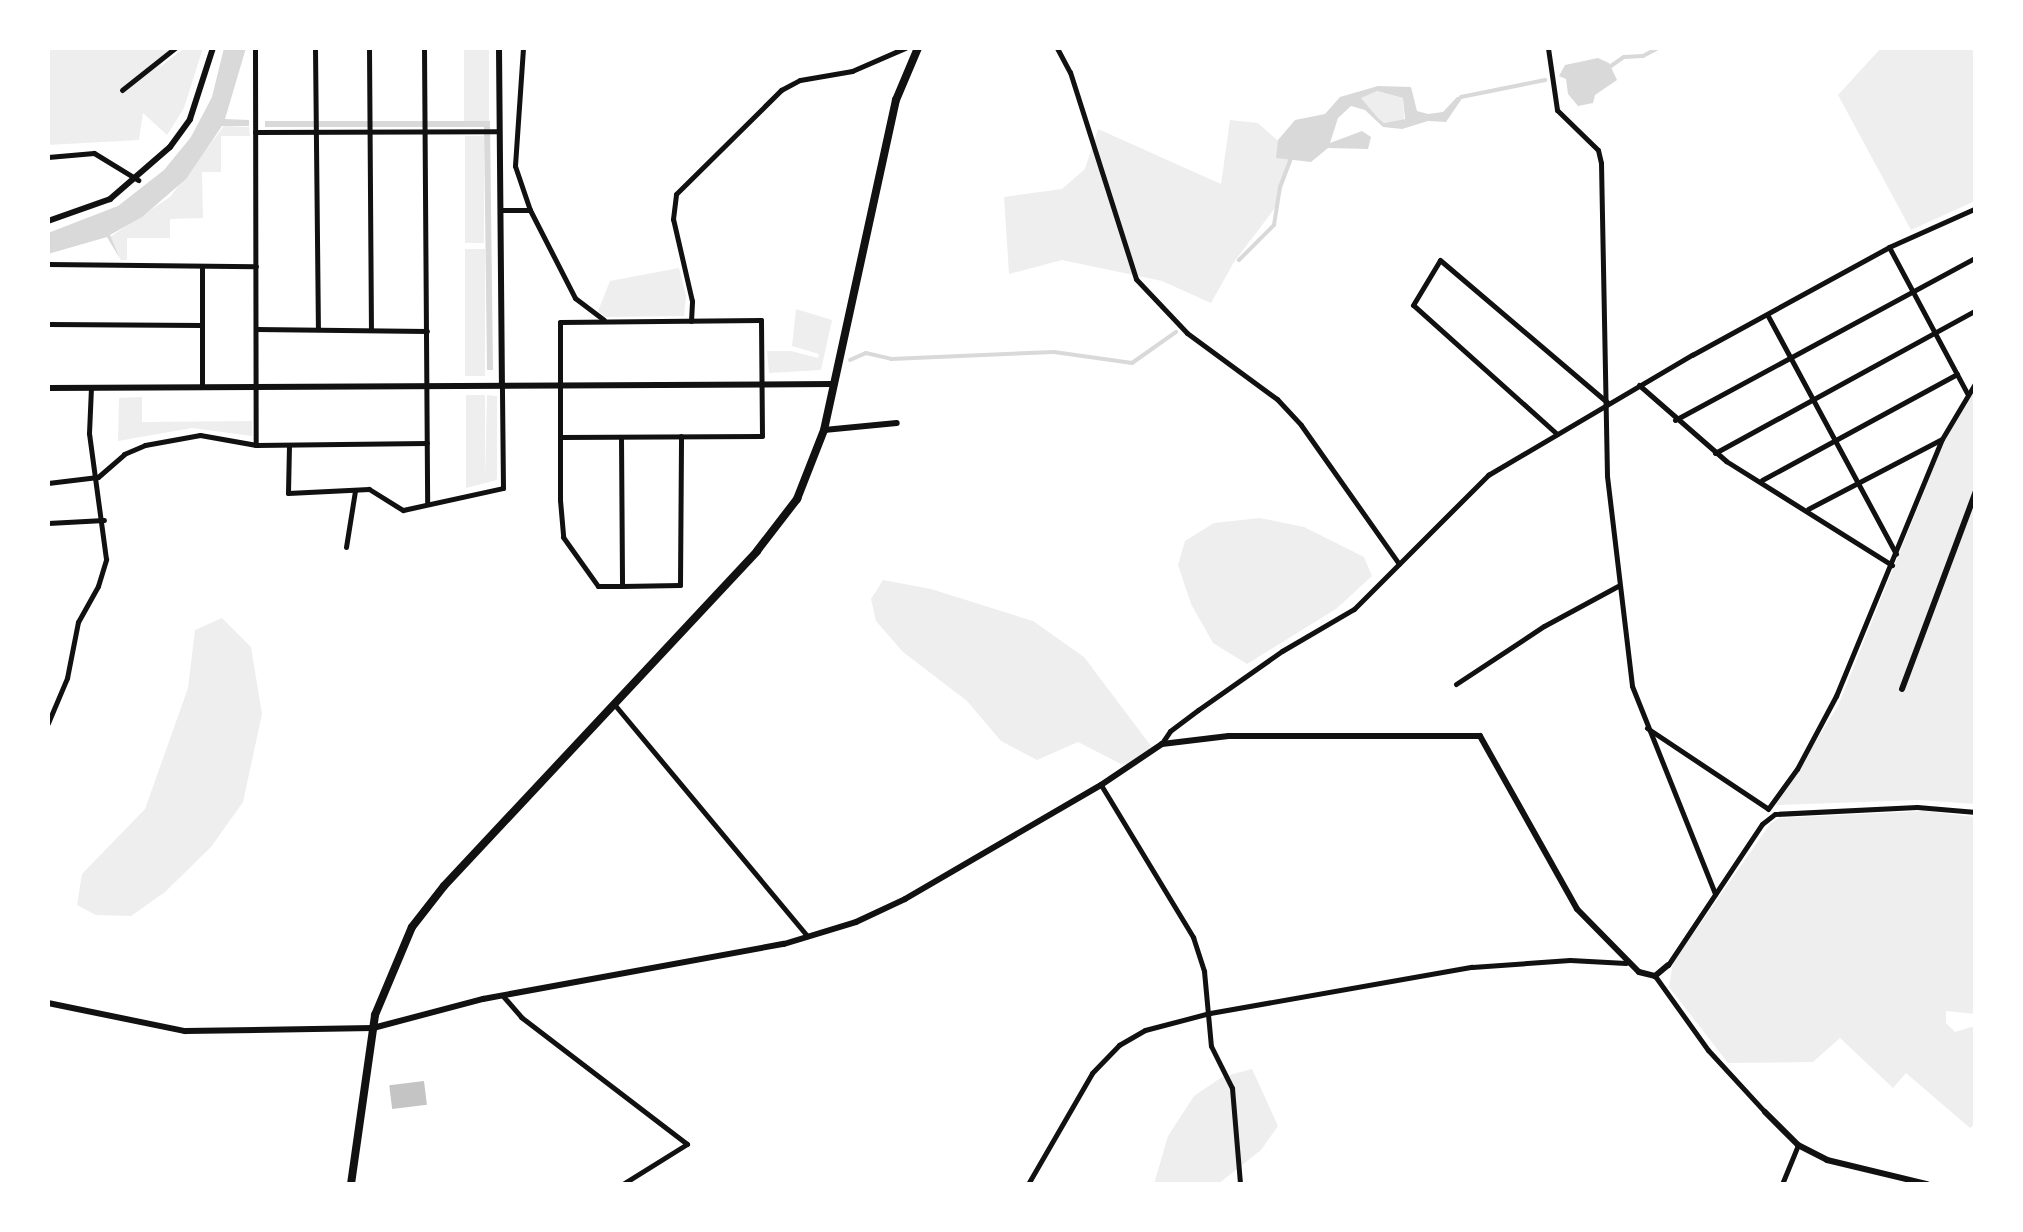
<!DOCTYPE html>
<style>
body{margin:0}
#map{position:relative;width:2023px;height:1232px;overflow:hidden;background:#fff;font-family:Signika,sans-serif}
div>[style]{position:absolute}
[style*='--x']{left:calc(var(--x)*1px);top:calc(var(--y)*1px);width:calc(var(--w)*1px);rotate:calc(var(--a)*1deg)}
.green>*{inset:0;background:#eee;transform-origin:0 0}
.water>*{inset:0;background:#d9d9d9}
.stream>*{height:4px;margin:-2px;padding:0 2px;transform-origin:2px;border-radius:2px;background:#d9d9d9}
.building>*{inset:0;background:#c4c4c4;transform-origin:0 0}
.minor>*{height:5px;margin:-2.5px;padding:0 2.5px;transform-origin:2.5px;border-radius:2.5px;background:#111}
.tertiary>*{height:6px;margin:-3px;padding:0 3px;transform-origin:3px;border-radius:3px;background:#111}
.primary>*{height:8px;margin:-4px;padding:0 4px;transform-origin:4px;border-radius:4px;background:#111}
span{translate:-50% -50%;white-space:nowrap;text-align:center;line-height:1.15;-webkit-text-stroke:8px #fff;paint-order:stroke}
.frame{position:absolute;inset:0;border:50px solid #fff;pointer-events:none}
</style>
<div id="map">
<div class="green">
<div style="clip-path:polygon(48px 48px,172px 48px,159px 68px,184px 48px,203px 48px,184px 108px,167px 135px,143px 113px,139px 140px,48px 145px)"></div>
<div style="left:464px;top:48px;width:25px;height:73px"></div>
<div style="clip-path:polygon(1881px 48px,1975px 48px,1975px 201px,1911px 230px,1838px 95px)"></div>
<div style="clip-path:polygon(1377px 91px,1403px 98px,1404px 119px,1384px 123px,1378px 118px,1360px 98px)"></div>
<div style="clip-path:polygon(1230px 120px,1258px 123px,1294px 155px,1275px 208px,1234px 262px,1211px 303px,1162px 281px,1062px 260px,1009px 274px,1004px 197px,1062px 189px,1085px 169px,1098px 129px,1221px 184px)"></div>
<div style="clip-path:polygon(224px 126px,249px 127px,250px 136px,221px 136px,221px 172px,202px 172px,203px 218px,170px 219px,170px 238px,127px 238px,127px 260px,121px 260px,110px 237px,170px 197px)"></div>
<div style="left:465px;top:136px;width:19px;height:107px"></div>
<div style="left:465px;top:249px;width:20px;height:127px"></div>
<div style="clip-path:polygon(679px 268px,686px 296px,684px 316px,605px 317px,598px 311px,610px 281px)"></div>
<div style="clip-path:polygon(796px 309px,832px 320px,821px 370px,769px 373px,767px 351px,791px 351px,818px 358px,819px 354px,792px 346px)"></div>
<div style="clip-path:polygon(1975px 387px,1975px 804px,1919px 800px,1776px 805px,1838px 706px,1934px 467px,1956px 414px)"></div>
<div style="clip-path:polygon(466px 395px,485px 395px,485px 479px,487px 395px,497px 396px,497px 480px,466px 488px)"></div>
<div style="clip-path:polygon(142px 397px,142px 422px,252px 421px,252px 436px,192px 428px,118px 441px,119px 398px)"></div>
<div style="clip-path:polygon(1260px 518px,1304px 527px,1364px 557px,1372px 576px,1336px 609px,1247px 664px,1213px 643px,1191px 604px,1178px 565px,1185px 541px,1214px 523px)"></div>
<div style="clip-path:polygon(883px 580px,931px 589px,1033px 621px,1084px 657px,1151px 746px,1136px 766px,1121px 764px,1078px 742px,1037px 760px,1001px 741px,967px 701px,903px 652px,876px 621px,871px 599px)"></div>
<div style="clip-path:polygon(222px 618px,251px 647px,262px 714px,243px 802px,211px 847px,165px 892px,131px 916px,96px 915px,77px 905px,82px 874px,145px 809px,188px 688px,195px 630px)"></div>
<div style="clip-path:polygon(1924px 811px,1975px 817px,1975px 1014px,1946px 1011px,1946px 1023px,1955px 1032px,1975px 1026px,1975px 1124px,1970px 1128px,1906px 1073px,1893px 1088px,1840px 1038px,1813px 1062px,1728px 1063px,1669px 987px,1673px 963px,1770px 824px,1779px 818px)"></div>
<div style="clip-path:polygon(1252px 1069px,1278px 1126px,1261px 1150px,1218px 1184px,1154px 1184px,1168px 1136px,1194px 1096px,1222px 1077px)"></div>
</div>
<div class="water">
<div style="clip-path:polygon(224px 48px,246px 48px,225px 119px,249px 120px,249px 126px,222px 126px,186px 179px,142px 217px,110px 235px,120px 259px,107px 237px,48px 254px,48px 233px,118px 206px,164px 170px,191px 137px,212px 97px)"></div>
<div style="clip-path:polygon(1598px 58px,1609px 63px,1617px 80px,1595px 95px,1593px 103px,1578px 106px,1568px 94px,1566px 79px,1559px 76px,1565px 65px)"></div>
<div style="clip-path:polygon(evenodd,1378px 86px,1411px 87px,1417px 111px,1428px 114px,1443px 112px,1457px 97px,1463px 97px,1446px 122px,1428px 121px,1402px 129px,1383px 127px,1365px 110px,1351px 106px,1338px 118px,1330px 143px,1362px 131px,1371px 137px,1368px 149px,1328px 148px,1311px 162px,1276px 158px,1278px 140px,1295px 120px,1325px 114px,1340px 97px,1378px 86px,1377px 91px,1403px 98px,1405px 119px,1384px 123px,1378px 118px,1361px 98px,1377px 91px)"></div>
<div style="clip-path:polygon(265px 121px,490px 121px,493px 370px,487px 370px,484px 127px,265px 127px)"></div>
</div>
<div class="stream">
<div style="--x:1608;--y:68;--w:19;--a:-35"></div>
<div style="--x:1624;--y:57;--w:19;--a:-3"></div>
<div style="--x:1643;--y:56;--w:17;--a:-28"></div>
<div style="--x:1461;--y:97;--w:86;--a:-11.4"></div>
<div style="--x:1239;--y:260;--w:49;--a:-45"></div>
<div style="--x:1274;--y:225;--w:38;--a:-81"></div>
<div style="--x:1280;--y:187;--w:31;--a:-69"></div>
<div style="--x:850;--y:360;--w:17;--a:-24"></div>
<div style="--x:866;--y:353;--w:26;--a:13"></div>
<div style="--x:891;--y:359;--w:163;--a:-2.5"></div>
<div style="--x:1054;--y:352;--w:79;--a:8"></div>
<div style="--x:1132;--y:363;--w:54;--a:-35.2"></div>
</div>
<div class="building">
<div style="left:424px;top:1081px;width:24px;height:35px;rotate:83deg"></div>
</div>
<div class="minor">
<div style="--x:255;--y:48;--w:397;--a:89.9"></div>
<div style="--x:315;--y:48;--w:281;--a:89.4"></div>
<div style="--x:369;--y:48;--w:282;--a:89.6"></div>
<div style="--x:424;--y:48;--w:456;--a:89.6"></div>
<div style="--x:523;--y:48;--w:118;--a:93.9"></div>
<div style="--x:515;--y:166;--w:46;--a:71.2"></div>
<div style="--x:530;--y:210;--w:99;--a:62.9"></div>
<div style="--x:575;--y:298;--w:36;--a:37"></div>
<div style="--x:1057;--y:48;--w:27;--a:62"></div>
<div style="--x:1070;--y:72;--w:217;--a:72.3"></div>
<div style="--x:1136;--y:279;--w:74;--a:46.6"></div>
<div style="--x:1187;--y:333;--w:112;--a:36.3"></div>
<div style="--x:1277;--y:399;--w:35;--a:47"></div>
<div style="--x:1301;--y:425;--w:170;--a:54.8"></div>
<div style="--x:1548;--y:48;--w:63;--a:81.7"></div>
<div style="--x:1557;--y:110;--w:57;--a:44.3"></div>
<div style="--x:1598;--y:150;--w:13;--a:77"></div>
<div style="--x:1601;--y:163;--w:313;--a:88.9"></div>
<div style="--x:1607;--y:476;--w:211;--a:83.2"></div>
<div style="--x:1632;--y:686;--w:224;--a:68.2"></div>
<div style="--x:122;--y:90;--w:68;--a:-38.4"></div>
<div style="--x:255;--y:132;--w:244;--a:-0.2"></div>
<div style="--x:48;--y:157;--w:46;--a:-5"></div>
<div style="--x:94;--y:153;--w:52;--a:31.5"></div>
<div style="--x:501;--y:210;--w:29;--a:0"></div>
<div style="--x:1889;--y:247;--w:166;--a:61.9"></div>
<div style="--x:48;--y:264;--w:208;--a:0.6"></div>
<div style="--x:202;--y:266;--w:121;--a:90"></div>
<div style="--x:1768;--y:316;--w:270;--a:61.7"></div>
<div style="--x:691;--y:321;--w:20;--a:-87"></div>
<div style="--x:692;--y:301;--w:84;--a:-103"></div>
<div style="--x:673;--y:219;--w:25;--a:-83"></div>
<div style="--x:676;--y:194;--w:148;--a:-44.7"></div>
<div style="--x:781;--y:90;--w:21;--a:-28"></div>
<div style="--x:800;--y:80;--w:53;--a:-9.8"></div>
<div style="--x:852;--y:71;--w:58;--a:-23.5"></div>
<div style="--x:48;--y:324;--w:154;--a:0.4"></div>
<div style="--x:256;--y:329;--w:171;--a:0.7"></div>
<div style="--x:1639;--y:385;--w:116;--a:41.1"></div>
<div style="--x:1726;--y:461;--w:196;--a:32.1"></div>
<div style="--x:1675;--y:420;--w:342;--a:-28.4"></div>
<div style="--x:1557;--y:434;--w:193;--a:-138.1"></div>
<div style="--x:1413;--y:305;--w:52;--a:-59"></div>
<div style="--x:1440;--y:260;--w:221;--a:40.4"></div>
<div style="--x:561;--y:437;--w:201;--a:-0.3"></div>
<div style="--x:762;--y:436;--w:116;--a:-90.5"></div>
<div style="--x:761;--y:320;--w:201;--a:179.4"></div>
<div style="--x:560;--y:322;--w:178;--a:90"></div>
<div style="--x:560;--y:500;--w:37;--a:85"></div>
<div style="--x:563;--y:537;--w:60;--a:54.5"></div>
<div style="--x:598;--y:586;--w:24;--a:0"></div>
<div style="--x:622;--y:586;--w:58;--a:-1"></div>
<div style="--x:680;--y:585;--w:149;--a:-89.6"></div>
<div style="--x:621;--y:437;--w:149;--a:89.6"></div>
<div style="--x:289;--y:445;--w:48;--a:91.2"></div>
<div style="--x:288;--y:493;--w:81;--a:-2.8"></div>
<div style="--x:369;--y:489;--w:40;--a:32"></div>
<div style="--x:403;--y:510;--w:102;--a:-12.4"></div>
<div style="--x:503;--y:488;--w:104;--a:-90.6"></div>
<div style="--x:1715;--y:453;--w:298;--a:-28.7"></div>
<div style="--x:1762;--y:480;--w:222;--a:-28.5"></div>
<div style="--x:48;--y:483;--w:50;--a:-6.8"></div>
<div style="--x:98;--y:477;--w:35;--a:-41"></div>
<div style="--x:124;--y:454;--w:23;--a:-23"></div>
<div style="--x:145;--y:445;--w:56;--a:-10.3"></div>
<div style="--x:200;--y:435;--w:57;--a:10.1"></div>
<div style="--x:256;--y:445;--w:171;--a:-0.7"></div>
<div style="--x:1808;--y:509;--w:149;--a:-27.6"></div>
<div style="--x:48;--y:523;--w:56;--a:-3.1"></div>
<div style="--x:346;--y:547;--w:57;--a:-80.9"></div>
<div style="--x:1456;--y:684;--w:105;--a:-33.4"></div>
<div style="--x:1544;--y:626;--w:84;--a:-28.4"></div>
<div style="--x:614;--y:704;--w:302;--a:50.2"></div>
<div style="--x:48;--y:723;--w:49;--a:-67.1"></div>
<div style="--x:67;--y:678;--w:57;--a:-78.9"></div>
<div style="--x:78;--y:622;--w:41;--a:-60.9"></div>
<div style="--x:98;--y:586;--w:28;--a:-73"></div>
<div style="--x:106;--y:559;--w:127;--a:-97.7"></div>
<div style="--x:89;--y:433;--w:45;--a:-87.5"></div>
<div style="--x:1647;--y:728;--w:144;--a:33.7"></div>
<div style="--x:1162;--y:743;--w:14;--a:-56"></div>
<div style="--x:1170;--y:731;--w:35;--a:-37"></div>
<div style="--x:1198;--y:710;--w:103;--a:-35.1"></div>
<div style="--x:1282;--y:651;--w:83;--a:-30.3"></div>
<div style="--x:1354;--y:609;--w:190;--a:-45"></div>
<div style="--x:1488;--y:475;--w:237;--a:-30.5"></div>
<div style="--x:1692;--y:355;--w:225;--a:-28.7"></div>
<div style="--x:1889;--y:247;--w:95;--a:-24.1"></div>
<div style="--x:1101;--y:785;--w:178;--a:58.8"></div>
<div style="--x:1193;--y:937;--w:36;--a:72"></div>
<div style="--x:1204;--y:971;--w:75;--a:84.7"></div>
<div style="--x:1211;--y:1046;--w:47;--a:63.4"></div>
<div style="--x:1232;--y:1088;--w:96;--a:85.2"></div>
<div style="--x:1768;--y:809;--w:49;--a:-54.1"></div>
<div style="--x:1797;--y:769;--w:83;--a:-61.9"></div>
<div style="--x:1836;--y:696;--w:278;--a:-67.6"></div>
<div style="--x:1942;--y:439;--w:66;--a:-59.2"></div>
<div style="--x:1668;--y:965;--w:169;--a:-56.3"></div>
<div style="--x:1762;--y:824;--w:16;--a:-38"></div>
<div style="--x:1775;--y:814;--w:142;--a:-2.8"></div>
<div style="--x:1917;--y:807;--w:59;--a:4.8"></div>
<div style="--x:1655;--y:976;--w:91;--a:54.4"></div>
<div style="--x:1708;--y:1050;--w:84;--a:47.4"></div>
<div style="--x:503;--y:996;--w:28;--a:49"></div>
<div style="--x:521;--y:1017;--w:209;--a:37.4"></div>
<div style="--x:687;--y:1144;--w:75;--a:148"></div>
<div style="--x:1028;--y:1184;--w:128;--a:-60"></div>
<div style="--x:1092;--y:1073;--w:39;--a:-46"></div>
<div style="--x:1119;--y:1045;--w:30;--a:-30"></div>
<div style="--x:1145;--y:1030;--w:67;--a:-14.7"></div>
<div style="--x:1210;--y:1013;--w:266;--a:-10"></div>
<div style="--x:1472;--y:967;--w:98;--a:-4.1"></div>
<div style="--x:1570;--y:960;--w:56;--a:3.1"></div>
<div style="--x:1782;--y:1184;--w:42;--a:-67.7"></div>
</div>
<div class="tertiary">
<div style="--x:499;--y:48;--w:336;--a:89.5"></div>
<div style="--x:48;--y:221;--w:66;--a:-19.5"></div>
<div style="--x:110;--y:199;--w:79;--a:-40.9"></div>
<div style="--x:170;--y:147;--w:34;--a:-54"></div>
<div style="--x:190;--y:119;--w:75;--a:-72.1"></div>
<div style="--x:48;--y:388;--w:785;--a:-0.29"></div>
<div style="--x:824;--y:430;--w:73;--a:-5.5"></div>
<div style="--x:1902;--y:689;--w:211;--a:-69.5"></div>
<div style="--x:48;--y:1003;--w:140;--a:11.6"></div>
<div style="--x:185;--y:1031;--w:188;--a:-0.9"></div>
<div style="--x:373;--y:1028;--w:114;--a:-14.8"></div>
<div style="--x:483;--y:999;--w:306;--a:-10.4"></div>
<div style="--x:784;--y:944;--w:75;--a:-17"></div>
<div style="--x:856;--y:922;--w:54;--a:-25.1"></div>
<div style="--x:905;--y:899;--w:227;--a:-30.2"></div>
<div style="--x:1101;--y:785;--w:73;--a:-33.9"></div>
<div style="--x:1162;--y:744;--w:67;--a:-6.8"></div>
<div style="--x:1229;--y:736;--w:251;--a:0"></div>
<div style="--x:1480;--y:736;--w:198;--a:60.7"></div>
<div style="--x:1577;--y:909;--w:88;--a:45.5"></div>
<div style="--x:1639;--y:972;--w:16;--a:14"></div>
<div style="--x:1655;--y:976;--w:17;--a:-40"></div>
<div style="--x:1765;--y:1112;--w:47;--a:45"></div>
<div style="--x:1798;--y:1145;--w:33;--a:27"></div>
<div style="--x:1827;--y:1160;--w:103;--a:13.5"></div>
</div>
<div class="primary">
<div style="--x:351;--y:1184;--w:171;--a:-81.9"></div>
<div style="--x:375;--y:1015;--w:95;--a:-67.2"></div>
<div style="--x:412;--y:927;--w:52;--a:-52"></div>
<div style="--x:444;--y:886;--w:458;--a:-46.9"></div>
<div style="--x:757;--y:551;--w:66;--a:-52.4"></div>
<div style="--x:797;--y:499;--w:74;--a:-68.6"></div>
<div style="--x:824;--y:430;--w:338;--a:-77.7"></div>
<div style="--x:896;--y:100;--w:56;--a:-67.1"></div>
</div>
<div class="frame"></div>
</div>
